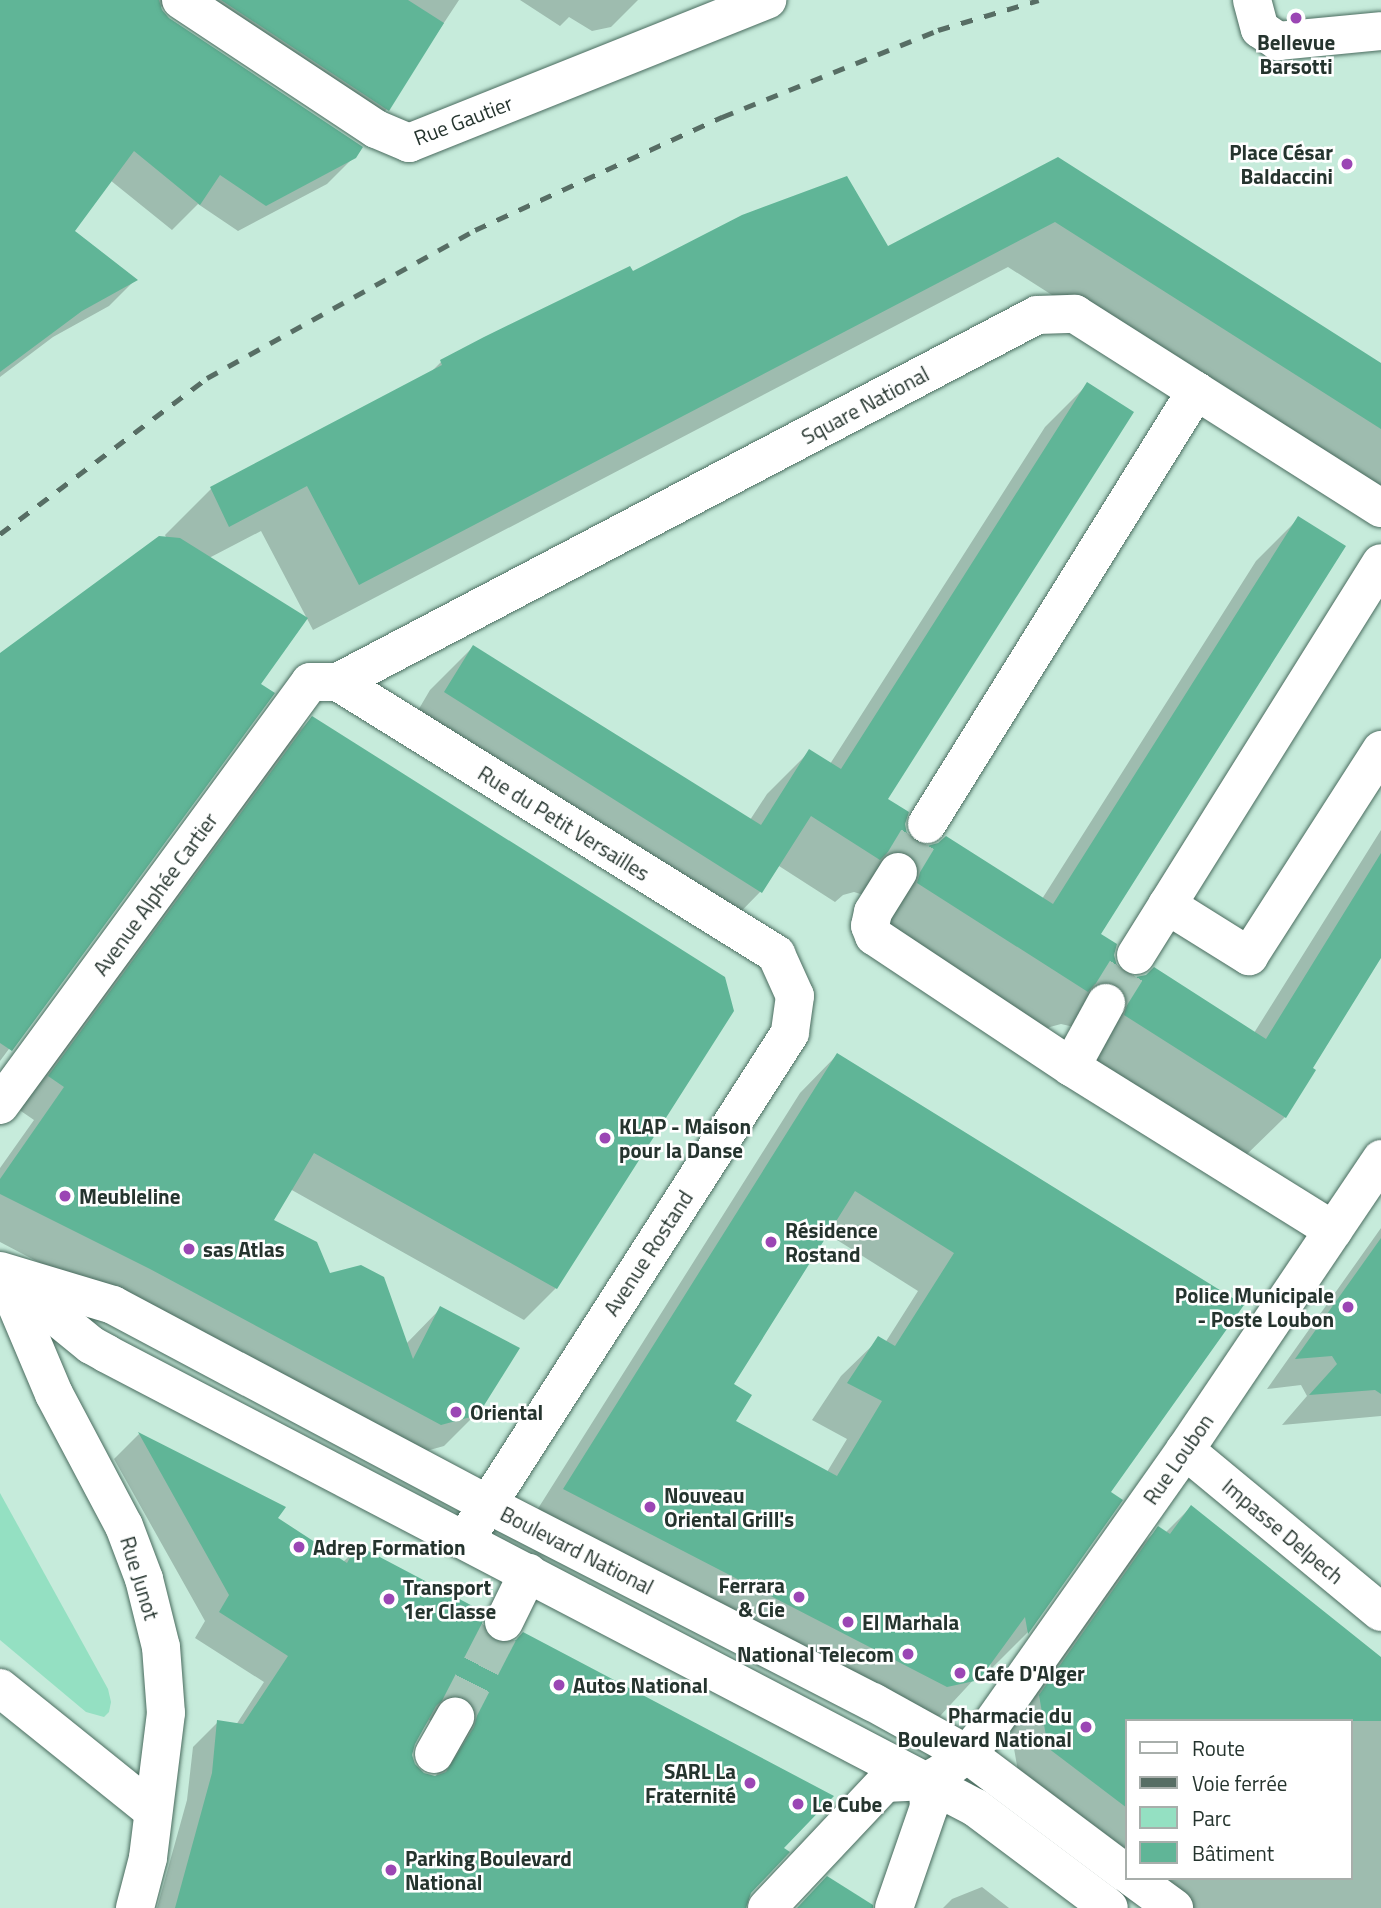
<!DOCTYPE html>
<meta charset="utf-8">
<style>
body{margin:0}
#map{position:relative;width:1381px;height:1908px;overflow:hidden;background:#c6ebdb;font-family:"Titillium Web",sans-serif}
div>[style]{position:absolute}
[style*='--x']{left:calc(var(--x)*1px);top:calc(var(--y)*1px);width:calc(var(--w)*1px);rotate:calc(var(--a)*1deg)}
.green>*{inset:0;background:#94e0c2}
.shadow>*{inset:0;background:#0003}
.building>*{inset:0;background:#60b597}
.minor-tunnel>*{height:38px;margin-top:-19px;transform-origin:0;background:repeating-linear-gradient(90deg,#a6c6b8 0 38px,transparent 0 57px)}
.roads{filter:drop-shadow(0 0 2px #4a6c5f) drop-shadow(0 0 2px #4a6c5f)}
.minor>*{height:38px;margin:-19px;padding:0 19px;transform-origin:19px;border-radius:19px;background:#fff}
.rail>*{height:5px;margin-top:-2.5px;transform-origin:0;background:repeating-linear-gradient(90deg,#576d64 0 12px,transparent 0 24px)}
.dots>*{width:19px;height:19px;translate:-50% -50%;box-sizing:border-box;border:4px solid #fff;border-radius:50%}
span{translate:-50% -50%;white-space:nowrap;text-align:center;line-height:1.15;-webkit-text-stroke:5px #fff;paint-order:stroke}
.poi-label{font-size:21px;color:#25342e;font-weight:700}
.right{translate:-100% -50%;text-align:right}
.left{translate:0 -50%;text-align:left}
.street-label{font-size:21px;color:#25342e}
.legend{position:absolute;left:1125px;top:1719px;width:228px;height:161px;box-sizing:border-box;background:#fff;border:2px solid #a8aeab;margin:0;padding:9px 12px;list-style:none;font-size:21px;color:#25342e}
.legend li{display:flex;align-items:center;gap:14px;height:35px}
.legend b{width:35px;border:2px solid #a8aeab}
</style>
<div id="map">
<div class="green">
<div style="clip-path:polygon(0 1493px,108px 1689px,111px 1702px,109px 1712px,104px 1717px,86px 1712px,0 1640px)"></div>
</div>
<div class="shadow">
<div style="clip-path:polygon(0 0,459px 0,387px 109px,361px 136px,159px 5px,168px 20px,354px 157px,327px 184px,238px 231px,198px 204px,172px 230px,110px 180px,73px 232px,135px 280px,109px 306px,53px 337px,0 377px)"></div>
<div style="clip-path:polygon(520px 0,638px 0,611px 27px,592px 31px,569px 17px,560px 26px)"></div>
<div style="clip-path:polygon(1057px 159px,1381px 365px,1381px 505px,1008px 267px,313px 630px,261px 531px,209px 558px,259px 685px,273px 693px,0 1061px,0 655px,167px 539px,165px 535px,211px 489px,428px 375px,441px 362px,632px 273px,887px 248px)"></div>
<div style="clip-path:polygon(1088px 384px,886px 800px,914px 844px,1042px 899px,1256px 561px,1299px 518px,1098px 934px,1123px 975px,1254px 1033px,1381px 830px,1381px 955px,1310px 1068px,1285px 1117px,1242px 1159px,1082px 1058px,1074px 1027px,1061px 1024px,1050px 1027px,1043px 1033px,875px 927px,867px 896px,854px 892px,843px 895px,835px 902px,779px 866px,760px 892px,718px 935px,403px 736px,430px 690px,473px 647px,750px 820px,767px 794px,810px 751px,830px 764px,1045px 427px)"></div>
<div style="clip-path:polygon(312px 718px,556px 1288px,524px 1320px,290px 1189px,272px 1220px,406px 1344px,441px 1308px,476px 1414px,444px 1446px,408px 1456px,0 1242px,0 1168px,34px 1120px,18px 1109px,280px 750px)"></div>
<div style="clip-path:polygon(evenodd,837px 1055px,1109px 1492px,1120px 1501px,1027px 1633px,991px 1669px,990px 1662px,940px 1716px,909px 1723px,527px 1526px,800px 1093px,837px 1055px,826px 1233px,918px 1291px,885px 1343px,879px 1339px,841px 1376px,812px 1420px,847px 1439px,827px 1472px,734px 1422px,731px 1384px,826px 1233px)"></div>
<div style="clip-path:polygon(1381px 1228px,1381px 1416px,1282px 1425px,1307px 1396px,1301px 1385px,1267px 1389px)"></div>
<div style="clip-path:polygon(evenodd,139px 1434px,283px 1508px,276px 1519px,343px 1562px,358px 1548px,481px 1624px,484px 1635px,781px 1848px,750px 1892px,744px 1908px,157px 1908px,187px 1800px,193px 1747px,218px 1722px,236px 1725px,264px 1682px,195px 1638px,205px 1621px,114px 1459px,139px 1434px,429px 1720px,440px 1722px,450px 1754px,435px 1777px,422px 1774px,414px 1767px,410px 1755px,413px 1743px,429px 1720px)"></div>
<div style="clip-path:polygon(1191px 1507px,1381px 1660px,1381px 1908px,1190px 1908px,1151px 1878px,1351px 1878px,1351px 1721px,1127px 1721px,1127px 1860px,1019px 1777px,1010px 1726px,1129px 1557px,1159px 1528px,1165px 1533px)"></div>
<div style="clip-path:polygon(982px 1887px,1009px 1908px,943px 1908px,952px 1899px)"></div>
</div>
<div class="building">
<div style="clip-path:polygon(0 0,159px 0,162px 10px,169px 18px,363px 147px,356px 158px,266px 206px,220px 175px,200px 205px,134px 151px,75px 231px,138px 280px,82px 311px,0 372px)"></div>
<div style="clip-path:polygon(221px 0,408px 0,444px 23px,389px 111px)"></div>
<div style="clip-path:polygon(1058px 157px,1381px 363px,1381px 429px,1055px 222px,359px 585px,307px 486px,229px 527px,210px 487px,442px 365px,440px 360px,484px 337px,630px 266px,633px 271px,742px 215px,847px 176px,888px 246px)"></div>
<div style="clip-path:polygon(1087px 382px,1134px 412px,888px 799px,909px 812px,905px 824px,907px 834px,915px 842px,927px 846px,938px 843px,946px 836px,1053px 904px,1298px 516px,1346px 546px,1101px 934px,1117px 944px,1114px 955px,1117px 966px,1124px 973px,1136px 977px,1146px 975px,1154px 967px,1266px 1039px,1381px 853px,1381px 958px,1313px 1068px,1316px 1070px,1286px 1118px,1124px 1015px,1128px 1002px,1125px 992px,1117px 984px,1105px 981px,1095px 984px,1088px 992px,917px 883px,920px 873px,918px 862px,909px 853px,898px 850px,888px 852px,880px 860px,811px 816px,762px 893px,444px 692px,473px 645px,761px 825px,809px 749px,841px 769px)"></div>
<div style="clip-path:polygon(159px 536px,180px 538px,308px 618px,261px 684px,275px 693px,12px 1051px,0 1043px,0 653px)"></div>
<div style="clip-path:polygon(312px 716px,725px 977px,734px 1011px,557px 1289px,314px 1153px,274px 1220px,317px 1242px,330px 1273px,361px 1265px,384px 1277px,413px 1359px,440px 1306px,520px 1348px,478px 1415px,441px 1425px,150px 1269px,0 1194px,0 1179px,64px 1087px,48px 1076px)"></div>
<div style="clip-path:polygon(evenodd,837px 1053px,1244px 1305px,1111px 1492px,1123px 1500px,1028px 1634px,1025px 1617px,979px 1680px,947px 1687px,563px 1489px,837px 1053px,855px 1191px,954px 1253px,895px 1346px,878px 1336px,847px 1383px,882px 1401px,837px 1476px,736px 1421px,752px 1395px,734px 1384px,855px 1191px)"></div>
<div style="clip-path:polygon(1381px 1238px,1381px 1394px,1375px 1390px,1309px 1395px,1337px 1364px,1332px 1356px,1295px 1359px)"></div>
<div style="clip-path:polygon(evenodd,138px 1432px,286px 1507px,278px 1518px,347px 1563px,357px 1545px,484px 1612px,482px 1624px,486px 1634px,494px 1641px,506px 1644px,516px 1640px,523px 1632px,834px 1796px,784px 1848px,790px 1852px,751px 1893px,746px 1908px,175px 1908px,212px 1773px,217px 1720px,243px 1724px,288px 1656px,219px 1612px,229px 1595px,138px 1432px,456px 1695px,465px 1698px,473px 1705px,477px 1716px,474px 1727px,446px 1772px,435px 1776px,424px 1773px,415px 1764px,412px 1755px,415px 1744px,436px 1706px,445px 1698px,456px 1695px)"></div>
<div style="clip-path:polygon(1191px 1505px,1381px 1657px,1381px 1721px,1127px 1721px,1127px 1808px,1048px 1748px,1039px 1695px,1158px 1526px,1170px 1534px)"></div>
<div style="clip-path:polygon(827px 1876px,873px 1905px,873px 1908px,797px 1908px)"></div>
</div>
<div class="minor-tunnel">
<div style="--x:898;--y:872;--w:56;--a:-58.9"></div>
<div style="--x:1106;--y:1003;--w:57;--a:-58"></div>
<div style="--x:455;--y:1717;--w:107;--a:-62.7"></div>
</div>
<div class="roads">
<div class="minor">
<div style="--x:181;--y:0;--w:234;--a:33.5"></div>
<div style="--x:376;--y:129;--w:36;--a:23"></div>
<div style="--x:409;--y:143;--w:386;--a:-21.8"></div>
<div style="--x:1252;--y:0;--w:30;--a:75"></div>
<div style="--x:1260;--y:29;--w:22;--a:34"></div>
<div style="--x:1278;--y:41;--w:103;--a:-5.5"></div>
<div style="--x:338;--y:682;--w:789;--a:-27.7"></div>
<div style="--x:1037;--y:315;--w:38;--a:-2"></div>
<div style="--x:1075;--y:314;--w:362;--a:32.4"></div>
<div style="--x:927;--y:824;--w:510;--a:-58.15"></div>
<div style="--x:898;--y:872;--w:47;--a:122"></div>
<div style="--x:873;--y:912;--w:14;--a:102"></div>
<div style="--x:870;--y:926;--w:11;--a:68"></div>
<div style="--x:874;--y:936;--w:237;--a:33.6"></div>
<div style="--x:1071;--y:1067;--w:309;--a:31.9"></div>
<div style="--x:1167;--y:905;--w:97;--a:31.9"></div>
<div style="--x:1249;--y:956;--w:245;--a:-57.3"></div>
<div style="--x:1136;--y:955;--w:462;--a:-58"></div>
<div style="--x:1071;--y:1067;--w:73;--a:-61.3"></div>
<div style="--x:0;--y:1105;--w:524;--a:-53.76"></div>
<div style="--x:310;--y:682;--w:28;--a:0"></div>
<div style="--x:338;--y:682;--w:516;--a:31.84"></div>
<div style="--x:776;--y:954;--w:46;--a:65.7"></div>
<div style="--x:795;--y:996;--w:37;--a:98"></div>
<div style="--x:790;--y:1033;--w:602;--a:122.66"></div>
<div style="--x:0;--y:1271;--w:118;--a:16.7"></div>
<div style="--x:113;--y:1305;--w:424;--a:28"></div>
<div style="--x:487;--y:1504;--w:434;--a:27.2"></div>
<div style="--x:873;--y:1702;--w:107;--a:29"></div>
<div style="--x:967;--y:1754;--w:200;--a:36.9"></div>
<div style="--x:5;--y:1278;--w:126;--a:67.1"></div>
<div style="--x:54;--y:1394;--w:149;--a:62.1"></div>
<div style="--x:124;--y:1526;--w:57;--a:69.3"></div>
<div style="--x:144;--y:1579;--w:70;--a:76"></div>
<div style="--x:161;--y:1647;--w:66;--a:85.7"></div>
<div style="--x:166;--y:1713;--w:146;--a:97.1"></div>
<div style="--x:148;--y:1858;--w:52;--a:104.6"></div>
<div style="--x:15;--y:1283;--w:98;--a:39.2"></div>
<div style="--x:91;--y:1345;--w:18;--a:29"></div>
<div style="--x:107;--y:1354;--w:980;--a:27.58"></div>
<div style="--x:976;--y:1808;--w:166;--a:36.9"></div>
<div style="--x:1185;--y:1450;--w:254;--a:39.6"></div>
<div style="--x:504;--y:1622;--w:55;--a:-63.9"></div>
<div style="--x:0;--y:1688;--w:196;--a:38.8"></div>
<div style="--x:434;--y:1754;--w:43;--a:-60.4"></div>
<div style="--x:1133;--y:1878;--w:51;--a:36.2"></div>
<div style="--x:767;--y:1908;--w:172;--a:-46.7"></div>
<div style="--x:885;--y:1783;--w:42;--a:-2.7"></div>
<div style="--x:927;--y:1781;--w:18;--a:-29"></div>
<div style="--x:943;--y:1772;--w:30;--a:-37"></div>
<div style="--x:967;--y:1754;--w:38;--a:-50"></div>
<div style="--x:991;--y:1725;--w:337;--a:-54.8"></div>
<div style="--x:1185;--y:1450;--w:351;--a:-56"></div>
<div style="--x:894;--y:1908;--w:107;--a:-70.9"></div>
<div style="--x:929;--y:1807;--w:26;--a:-94"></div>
</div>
</div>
<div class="rail">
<div style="--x:0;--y:534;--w:259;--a:-37"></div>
<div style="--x:207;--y:378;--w:306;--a:-28.9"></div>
<div style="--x:475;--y:230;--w:272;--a:-24.6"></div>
<div style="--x:722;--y:117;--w:233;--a:-21.9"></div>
<div style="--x:938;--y:30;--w:105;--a:-16.5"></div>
</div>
<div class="dots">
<div style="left:1296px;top:18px;background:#9b46b4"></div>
<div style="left:1347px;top:164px;background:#9b46b4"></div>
<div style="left:605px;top:1138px;background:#9b46b4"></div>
<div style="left:65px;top:1196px;background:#9b46b4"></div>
<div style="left:771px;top:1242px;background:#9b46b4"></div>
<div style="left:189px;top:1249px;background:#9b46b4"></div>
<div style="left:1348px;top:1307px;background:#9b46b4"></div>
<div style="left:456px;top:1412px;background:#9b46b4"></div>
<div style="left:650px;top:1507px;background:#9b46b4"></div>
<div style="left:299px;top:1547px;background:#9b46b4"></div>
<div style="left:799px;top:1597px;background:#9b46b4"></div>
<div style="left:389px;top:1599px;background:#9b46b4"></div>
<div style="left:848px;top:1622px;background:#9b46b4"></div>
<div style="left:908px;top:1654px;background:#9b46b4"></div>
<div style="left:960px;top:1673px;background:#9b46b4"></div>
<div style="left:559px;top:1685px;background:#9b46b4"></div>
<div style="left:1086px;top:1727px;background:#9b46b4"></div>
<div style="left:750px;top:1783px;background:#9b46b4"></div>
<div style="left:798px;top:1804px;background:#9b46b4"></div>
<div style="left:391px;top:1870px;background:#9b46b4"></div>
</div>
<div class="poi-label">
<span style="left:1296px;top:54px">Bellevue<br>Barsotti</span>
<span class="right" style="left:1333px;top:164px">Place César<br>Baldaccini</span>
<span class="left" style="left:619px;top:1138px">KLAP - Maison<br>pour la Danse</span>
<span class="left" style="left:79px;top:1196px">Meubleline</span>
<span class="left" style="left:785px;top:1242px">Résidence<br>Rostand</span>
<span class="left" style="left:203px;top:1249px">sas Atlas</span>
<span class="right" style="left:1334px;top:1307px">Police Municipale<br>- Poste Loubon</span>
<span class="left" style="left:470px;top:1412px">Oriental</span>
<span class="left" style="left:664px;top:1507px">Nouveau<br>Oriental Grill's</span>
<span class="left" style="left:313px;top:1547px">Adrep Formation</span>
<span class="right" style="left:785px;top:1597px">Ferrara<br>&amp; Cie</span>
<span class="left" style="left:403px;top:1599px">Transport<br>1er Classe</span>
<span class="left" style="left:862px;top:1622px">El Marhala</span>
<span class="right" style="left:894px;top:1654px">National Telecom</span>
<span class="left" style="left:974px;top:1673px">Cafe D'Alger</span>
<span class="left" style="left:573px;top:1685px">Autos National</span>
<span class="right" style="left:1072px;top:1727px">Pharmacie du<br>Boulevard National</span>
<span class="right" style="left:736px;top:1783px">SARL La<br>Fraternité</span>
<span class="left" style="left:812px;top:1804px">Le Cube</span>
<span class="left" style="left:405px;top:1870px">Parking Boulevard<br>National</span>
</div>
<div class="street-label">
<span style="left:463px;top:120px;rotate:-21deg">Rue Gautier</span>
<span style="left:865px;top:405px;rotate:-28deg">Square National</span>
<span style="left:564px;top:823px;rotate:32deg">Rue du Petit Versailles</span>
<span style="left:155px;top:894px;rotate:-54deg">Avenue Alphée Cartier</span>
<span style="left:648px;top:1253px;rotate:-57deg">Avenue Rostand</span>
<span style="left:1178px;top:1459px;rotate:-55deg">Rue Loubon</span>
<span style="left:1283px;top:1531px;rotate:40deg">Impasse Delpech</span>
<span style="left:577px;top:1550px;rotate:27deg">Boulevard National</span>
<span style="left:140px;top:1578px;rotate:73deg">Rue Junot</span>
</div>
<ul class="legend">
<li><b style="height:9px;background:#fff"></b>Route</li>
<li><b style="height:9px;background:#576d64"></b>Voie ferrée</li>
<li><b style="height:19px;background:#94e0c2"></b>Parc</li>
<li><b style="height:19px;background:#60b597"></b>Bâtiment</li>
</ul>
</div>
